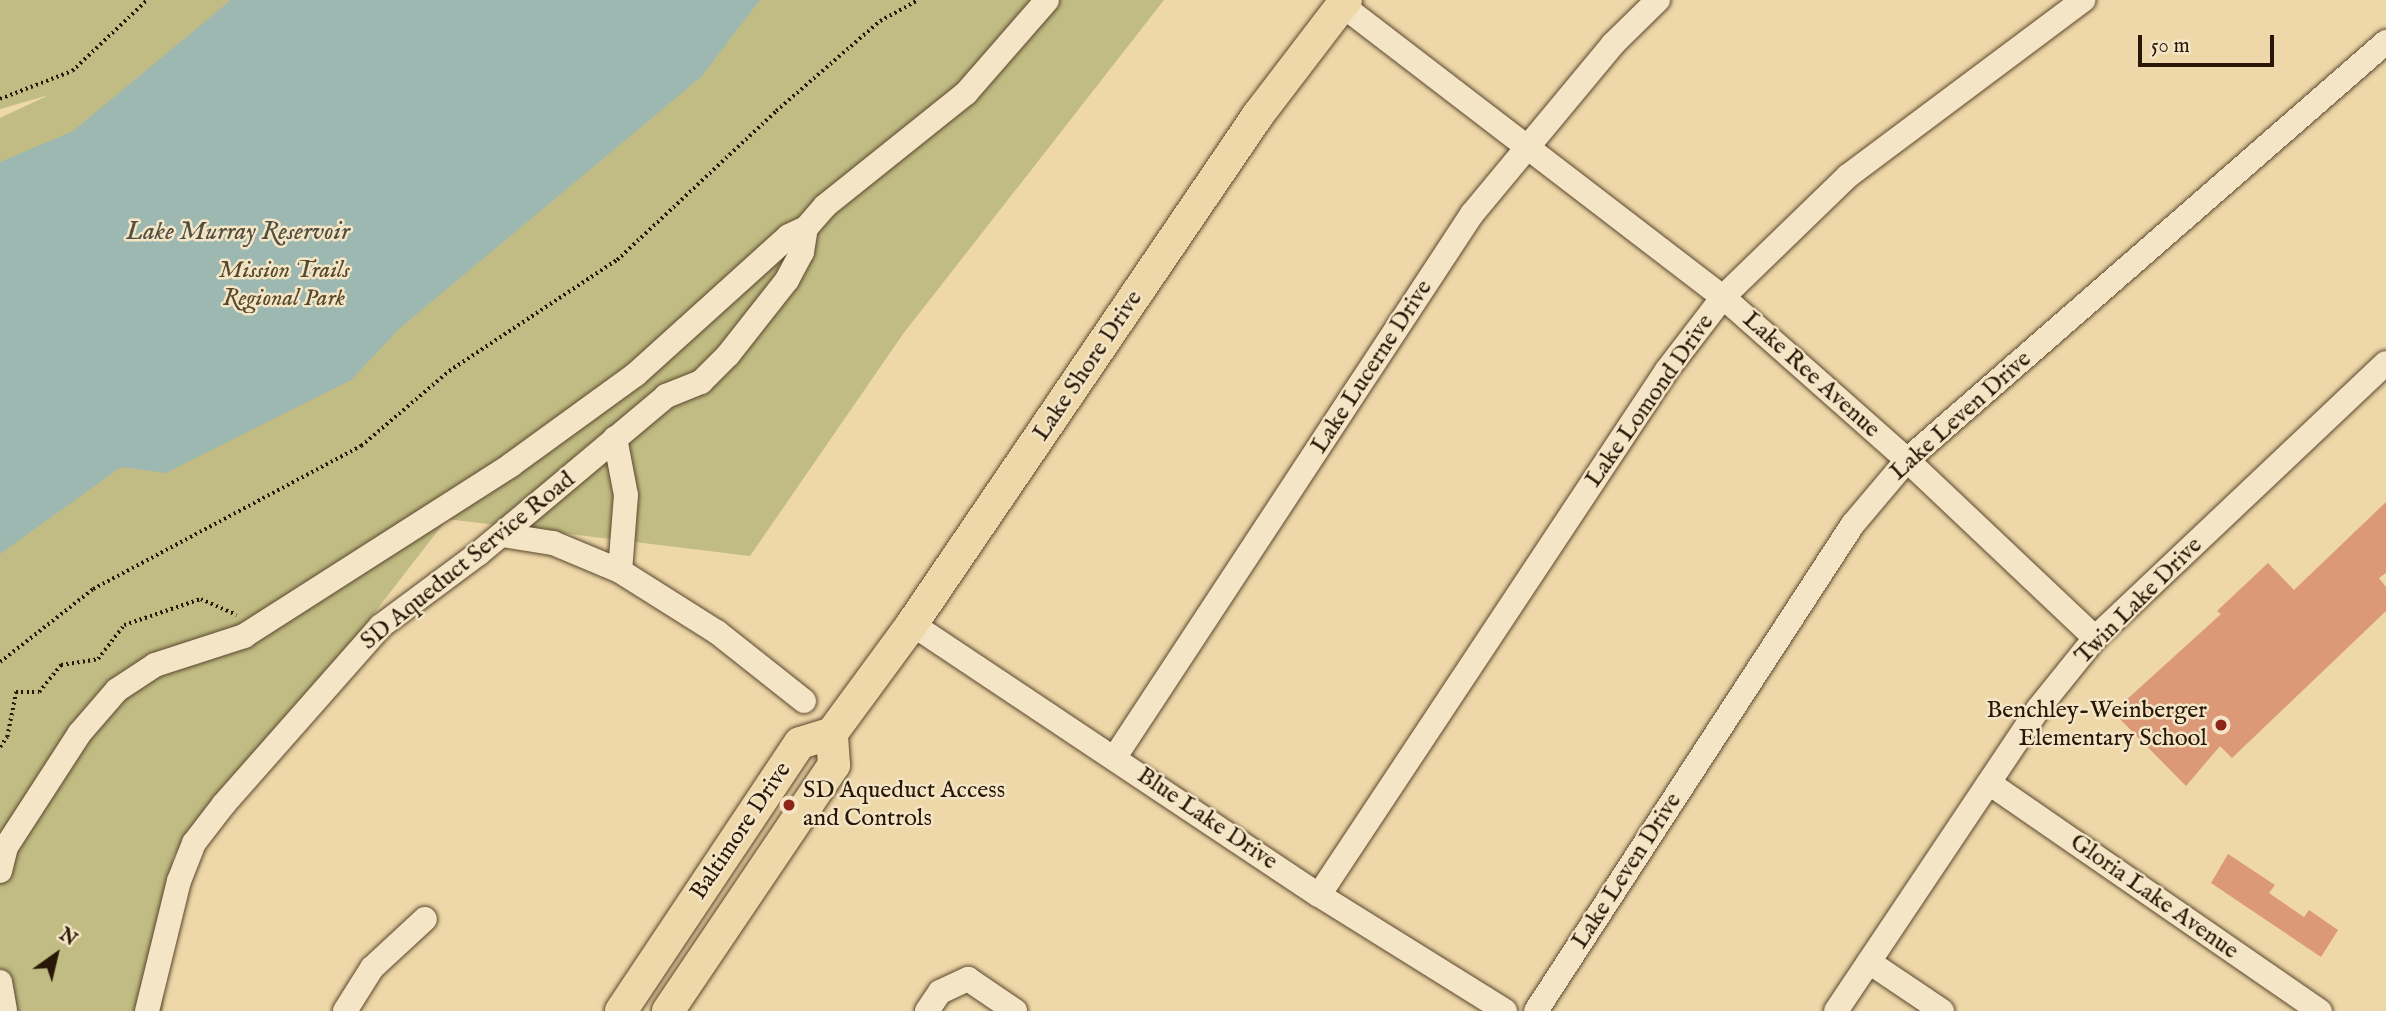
<!DOCTYPE html>
<style>
body{margin:0}
#map{position:relative;width:2386px;height:1011px;overflow:hidden;background:#eed7a8;font-family:"IM FELL English",serif}
div>[style]{position:absolute}
[style*='--x']{left:calc(var(--x)*1px);top:calc(var(--y)*1px);width:calc(var(--w)*1px);rotate:calc(var(--a)*1deg)}
.green>*{inset:0;background:#c0bc83}
.water>*{inset:0;background:#9cb8b0}
.building>*{inset:0;background:#dc9978}
.path>*{height:3.5px;margin-top:-1.75px;transform-origin:0;background:repeating-linear-gradient(90deg,#281706 0 2px,transparent 0 5.5px)}
.roads{filter:drop-shadow(0 0 2px #5a472e) drop-shadow(0 0 2px #5a472e)}
.minor>*{height:24px;margin:-12px;padding:0 12px;transform-origin:12px;border-radius:12px;background:#f4e5c6}
.major>*{height:32px;margin:-16px;padding:0 16px;transform-origin:16px;border-radius:16px;background:#eed7a8}
.dots>*{width:19px;height:19px;translate:-50% -50%;box-sizing:border-box;border:4px solid #f4e5c6;border-radius:50%}
span{translate:-50% -50%;white-space:nowrap;text-align:center;line-height:1.15;-webkit-text-stroke:5px #f4e5c6;paint-order:stroke}
.park-label{font-size:24px;color:#56492c;font-style:italic}
.street-label{font-size:24px;color:#281706}
.poi-label{font-size:24px;color:#281706}
.right{translate:-100% -50%;text-align:right}
.left{translate:0 -50%;text-align:left}
.water-label{font-size:26px;color:#514f42;font-style:italic}
.north{position:absolute;left:21px;top:920px;width:70px;height:70px;-webkit-text-stroke:5px #f4e5c6;paint-order:stroke;rotate:34deg;font-size:19px;font-weight:700;line-height:28px;text-align:center;color:#281706}
.north::after{content:'';display:block;margin:auto;width:24px;height:32px;background:#281706;clip-path:polygon(50% 0,100% 100%,50% 72%,0 100%)}
.scale{position:absolute;left:2138px;top:35px;width:136px;height:32px;box-sizing:border-box;border:4px solid #281706;border-top:0;padding-left:9px;font-size:21px;line-height:24px;white-space:nowrap;color:#281706;-webkit-text-stroke:5px #f4e5c6;paint-order:stroke}
</style>
<div id="map">
<div class="green">
<div style="clip-path:polygon(0 0,1164px 0,903px 334px,750px 556px,447px 519px,309px 697px,173px 856px,163px 1011px,0 1011px,0 118px,49px 95px,0 109px)"></div>
</div>
<div class="water">
<div style="clip-path:polygon(231px 0,760px 0,701px 77px,400px 328px,351px 380px,166px 473px,121px 467px,0 554px,0 162px,73px 131px)"></div>
</div>
<div class="building">
<div style="clip-path:polygon(2386px 502px,2386px 573px,2379px 578px,2386px 587px,2386px 611px,2232px 758px,2220px 746px,2186px 786px,2113px 712px,2221px 614px,2217px 611px,2268px 563px,2294px 590px)"></div>
<div style="clip-path:polygon(2228px 854px,2275px 885px,2269px 893px,2304px 917px,2309px 910px,2338px 930px,2321px 957px,2211px 883px)"></div>
</div>
<div class="path">
<div style="--x:0;--y:99;--w:77;--a:-21.3"></div>
<div style="--x:72;--y:71;--w:103;--a:-43.4"></div>
<div style="--x:0;--y:662;--w:118;--a:-38.1"></div>
<div style="--x:93;--y:589;--w:304;--a:-28.1"></div>
<div style="--x:361;--y:446;--w:116;--a:-40.4"></div>
<div style="--x:449;--y:371;--w:201;--a:-33.5"></div>
<div style="--x:617;--y:260;--w:218;--a:-43.1"></div>
<div style="--x:776;--y:111;--w:138;--a:-40.9"></div>
<div style="--x:880;--y:21;--w:43;--a:-28.9"></div>
<div style="--x:0;--y:747;--w:12;--a:-55"></div>
<div style="--x:7;--y:737;--w:46;--a:-78.7"></div>
<div style="--x:16;--y:692;--w:23;--a:0"></div>
<div style="--x:39;--y:692;--w:35;--a:-51"></div>
<div style="--x:61;--y:665;--w:37;--a:-9"></div>
<div style="--x:98;--y:659;--w:43;--a:-52.6"></div>
<div style="--x:124;--y:625;--w:81;--a:-18.7"></div>
<div style="--x:201;--y:599;--w:39;--a:24"></div>
</div>
<div class="roads">
<div class="minor">
<div style="--x:1342;--y:5;--w:480;--a:37.5"></div>
<div style="--x:1723;--y:297;--w:246;--a:41.5"></div>
<div style="--x:1907;--y:460;--w:259;--a:43.4"></div>
<div style="--x:615;--y:438;--w:58;--a:79.1"></div>
<div style="--x:626;--y:495;--w:76;--a:94.5"></div>
<div style="--x:502;--y:535;--w:52;--a:8.9"></div>
<div style="--x:553;--y:543;--w:73;--a:22.7"></div>
<div style="--x:620;--y:571;--w:115;--a:32.2"></div>
<div style="--x:717;--y:632;--w:111;--a:38.4"></div>
<div style="--x:912;--y:624;--w:489;--a:33.7"></div>
<div style="--x:1319;--y:895;--w:219;--a:31.9"></div>
<div style="--x:1115;--y:757;--w:650;--a:-56.68"></div>
<div style="--x:1472;--y:214;--w:221;--a:-50.3"></div>
<div style="--x:1613;--y:44;--w:63;--a:-44.4"></div>
<div style="--x:1989;--y:783;--w:402;--a:34.6"></div>
<div style="--x:0;--y:871;--w:25;--a:-76"></div>
<div style="--x:6;--y:847;--w:135;--a:-57.1"></div>
<div style="--x:79;--y:734;--w:58;--a:-49.2"></div>
<div style="--x:117;--y:690;--w:45;--a:-33.3"></div>
<div style="--x:155;--y:665;--w:94;--a:-18"></div>
<div style="--x:244;--y:636;--w:317;--a:-32.6"></div>
<div style="--x:511;--y:465;--w:153;--a:-36"></div>
<div style="--x:635;--y:375;--w:207;--a:-42.1"></div>
<div style="--x:789;--y:236;--w:19;--a:-25"></div>
<div style="--x:806;--y:228;--w:29;--a:-49"></div>
<div style="--x:825;--y:206;--w:181;--a:-38.7"></div>
<div style="--x:966;--y:93;--w:123;--a:-48.9"></div>
<div style="--x:1319;--y:895;--w:630;--a:-56.46"></div>
<div style="--x:1667;--y:370;--w:92;--a:-52.5"></div>
<div style="--x:1723;--y:297;--w:174;--a:-44.1"></div>
<div style="--x:1848;--y:176;--w:294;--a:-36.8"></div>
<div style="--x:1869;--y:962;--w:88;--a:33.9"></div>
<div style="--x:0;--y:982;--w:29;--a:80"></div>
<div style="--x:147;--y:1011;--w:134;--a:-76.2"></div>
<div style="--x:179;--y:881;--w:41;--a:-68.5"></div>
<div style="--x:194;--y:843;--w:49;--a:-52.4"></div>
<div style="--x:224;--y:804;--w:237;--a:-48.6"></div>
<div style="--x:381;--y:626;--w:121;--a:-36.6"></div>
<div style="--x:478;--y:554;--w:246;--a:-40"></div>
<div style="--x:666;--y:396;--w:38;--a:-22"></div>
<div style="--x:701;--y:382;--w:38;--a:-45"></div>
<div style="--x:728;--y:355;--w:95;--a:-51.8"></div>
<div style="--x:787;--y:280;--w:32;--a:-62"></div>
<div style="--x:802;--y:252;--w:24;--a:-81"></div>
<div style="--x:345;--y:1011;--w:51;--a:-57.9"></div>
<div style="--x:372;--y:968;--w:72;--a:-42.8"></div>
<div style="--x:927;--y:1011;--w:23;--a:-56"></div>
<div style="--x:940;--y:992;--w:31;--a:-25"></div>
<div style="--x:968;--y:979;--w:57;--a:34.2"></div>
<div style="--x:1536;--y:1011;--w:581;--a:-56.94"></div>
<div style="--x:1853;--y:524;--w:84;--a:-49.8"></div>
<div style="--x:1907;--y:460;--w:636;--a:-41.11"></div>
<div style="--x:1836;--y:1011;--w:363;--a:-56.2"></div>
<div style="--x:2038;--y:709;--w:91;--a:-51.2"></div>
<div style="--x:2095;--y:638;--w:400;--a:-43.4"></div>
</div>
<div class="major">
<div style="--x:832;--y:733;--w:135;--a:-53.7"></div>
<div style="--x:912;--y:624;--w:615;--a:-55.79"></div>
<div style="--x:1258;--y:115;--w:145;--a:-52.6"></div>
<div style="--x:621;--y:1011;--w:322;--a:-56.3"></div>
<div style="--x:800;--y:743;--w:34;--a:-17"></div>
<div style="--x:668;--y:1011;--w:297;--a:-56"></div>
<div style="--x:834;--y:765;--w:32;--a:-94"></div>
</div>
</div>
<div class="dots">
<div style="left:2221px;top:725px;background:#8f2418"></div>
<div style="left:789px;top:805px;background:#8f2418"></div>
</div>
<div class="park-label">
<span style="left:284px;top:285px">Mission Trails<br>Regional Park</span>
</div>
<div class="street-label">
<span style="left:1088px;top:366px;rotate:-56deg">Lake Shore Drive</span>
<span style="left:1372px;top:367px;rotate:-57deg">Lake Lucerne Drive</span>
<span style="left:1811px;top:375px;rotate:42deg">Lake Ree Avenue</span>
<span style="left:1650px;top:401px;rotate:-55deg">Lake Lomond Drive</span>
<span style="left:1961px;top:416px;rotate:-42deg">Lake Leven Drive</span>
<span style="left:468px;top:561px;rotate:-39deg">SD Aqueduct Service Road</span>
<span style="left:2139px;top:601px;rotate:-45deg">Twin Lake Drive</span>
<span style="left:1207px;top:819px;rotate:34deg">Blue Lake Drive</span>
<span style="left:741px;top:831px;rotate:-56deg">Baltimore Drive</span>
<span style="left:1627px;top:871px;rotate:-57deg">Lake Leven Drive</span>
<span style="left:2154px;top:897px;rotate:35deg">Gloria Lake Avenue</span>
</div>
<div class="poi-label">
<span class="right" style="left:2207px;top:725px">Benchley-Weinberger<br>Elementary School</span>
<span class="left" style="left:803px;top:805px">SD Aqueduct Access<br>and Controls</span>
</div>
<div class="water-label">
<span style="left:238px;top:232px">Lake Murray Reservoir</span>
</div>
<div class="north">N</div>
<div class="scale">50 m</div>
</div>
